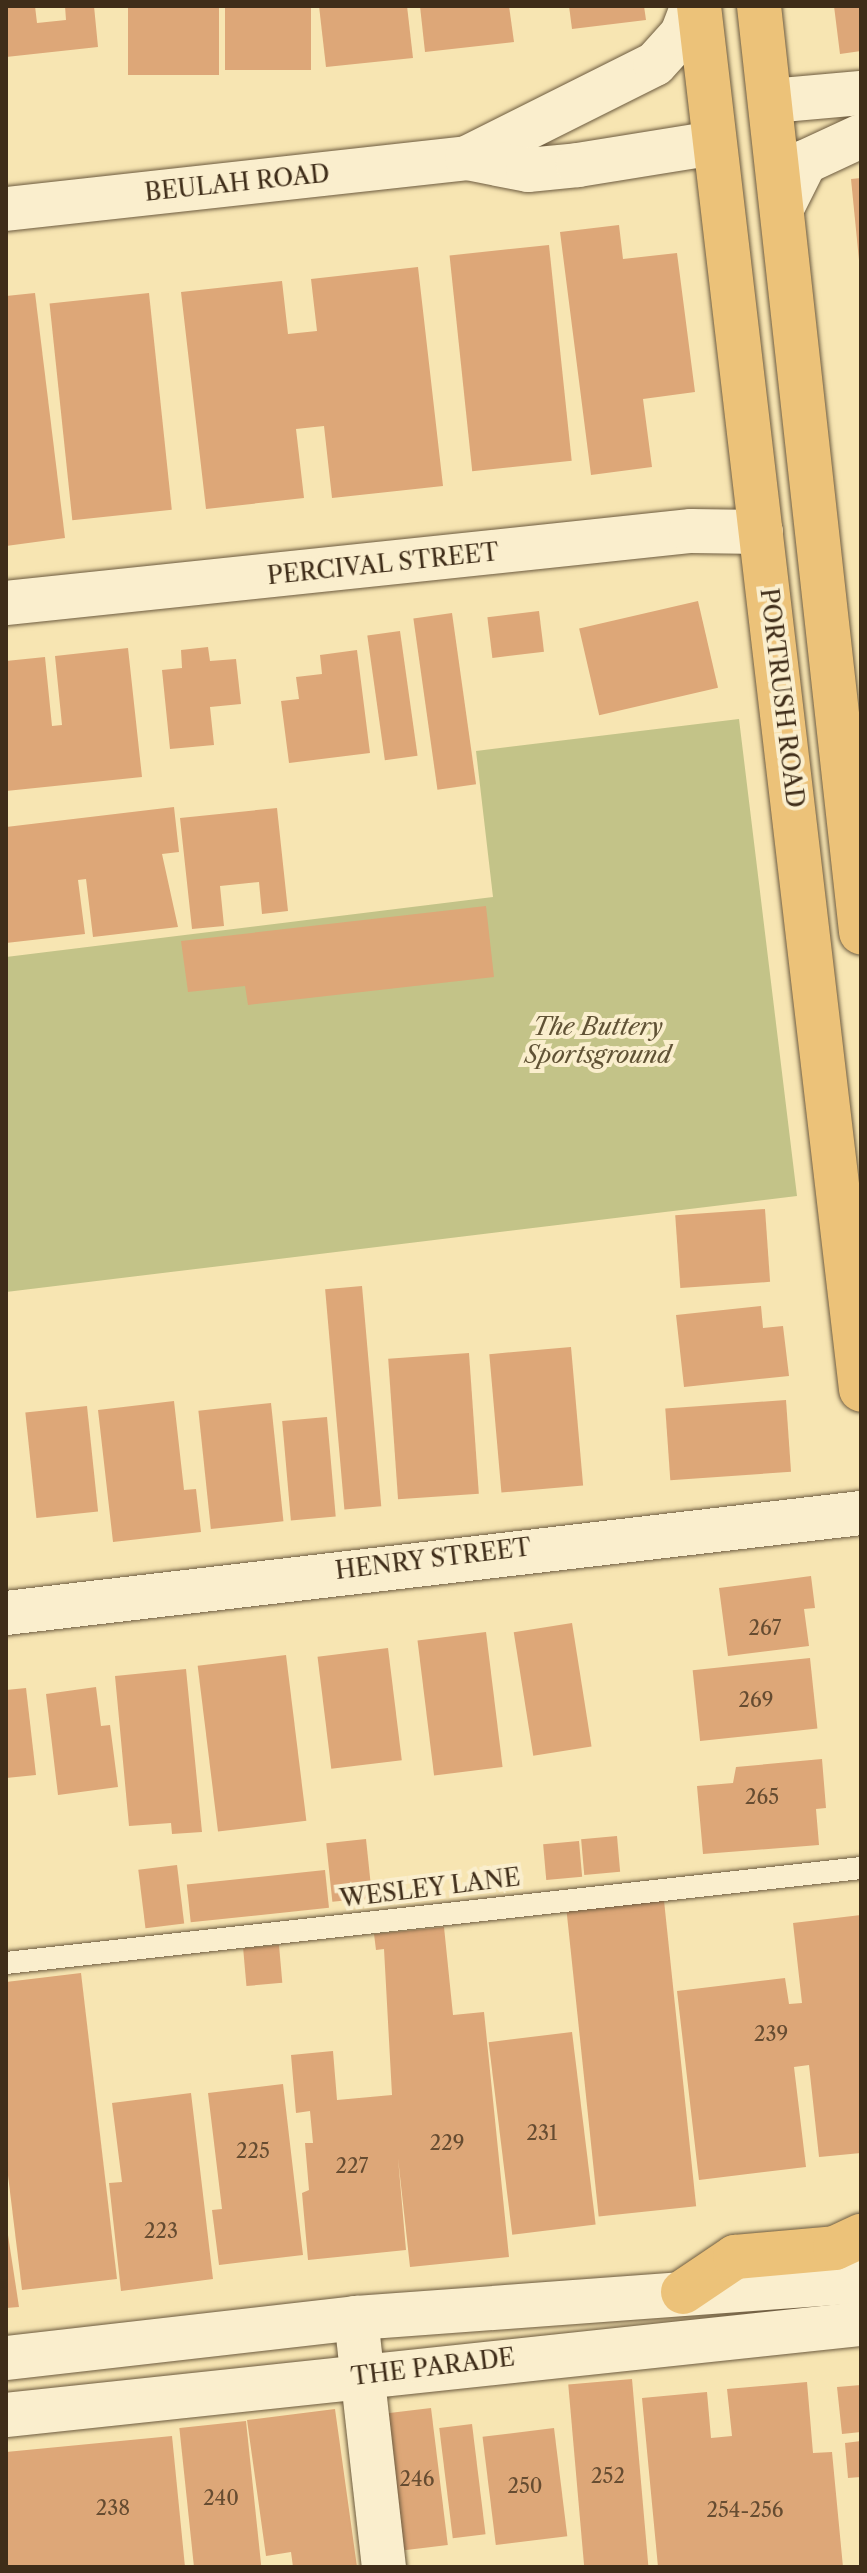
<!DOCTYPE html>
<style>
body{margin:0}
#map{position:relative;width:867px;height:2573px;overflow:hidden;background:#f7e5b2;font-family:"Libre Caslon Text",serif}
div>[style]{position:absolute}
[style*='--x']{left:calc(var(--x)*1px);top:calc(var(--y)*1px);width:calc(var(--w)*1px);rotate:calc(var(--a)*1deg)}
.green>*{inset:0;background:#c3c388}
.building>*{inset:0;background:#dda778;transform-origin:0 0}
.roads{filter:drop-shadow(0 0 2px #6d5b3f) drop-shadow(0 0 2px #6d5b3f)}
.service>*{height:22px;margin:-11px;padding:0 11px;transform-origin:11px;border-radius:11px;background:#faeecd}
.minor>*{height:44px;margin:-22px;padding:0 22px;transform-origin:22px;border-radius:22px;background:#faeecd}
.secondary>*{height:44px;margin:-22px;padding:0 22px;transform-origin:22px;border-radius:22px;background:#faeecd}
.trunk>*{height:44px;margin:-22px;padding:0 22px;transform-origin:22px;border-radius:22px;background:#ecc279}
span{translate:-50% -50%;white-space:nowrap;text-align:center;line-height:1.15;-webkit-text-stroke:8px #faeecd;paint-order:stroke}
.number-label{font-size:20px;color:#664c31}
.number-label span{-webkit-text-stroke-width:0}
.street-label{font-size:24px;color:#3f2d19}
.park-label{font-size:24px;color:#605235;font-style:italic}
.frame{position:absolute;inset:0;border:8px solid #3f2d19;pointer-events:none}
</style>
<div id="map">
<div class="green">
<div style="clip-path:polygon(739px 719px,797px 1196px,6px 1292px,6px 957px,493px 897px,476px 751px)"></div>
</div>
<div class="building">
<div style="clip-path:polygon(6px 6px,35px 6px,37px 23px,66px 20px,65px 6px,94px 6px,98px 47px,6px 57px)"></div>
<div style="left:128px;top:6px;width:91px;height:69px"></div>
<div style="left:225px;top:6px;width:86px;height:64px"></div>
<div style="clip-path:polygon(319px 6px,407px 6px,413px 58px,326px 67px)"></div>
<div style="clip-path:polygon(420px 6px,509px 6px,514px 42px,425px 52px)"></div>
<div style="clip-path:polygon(569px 6px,644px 6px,646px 20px,572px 29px)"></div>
<div style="clip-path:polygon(834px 6px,861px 6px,861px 51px,840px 54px)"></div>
<div style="clip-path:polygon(861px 178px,861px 260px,859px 260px,851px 179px)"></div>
<div style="clip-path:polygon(619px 225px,623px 259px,677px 253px,695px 392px,643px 399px,652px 467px,591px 475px,560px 232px)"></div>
<div style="left:549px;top:245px;width:217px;height:100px;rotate:84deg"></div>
<div style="clip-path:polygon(418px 267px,443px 486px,332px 498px,324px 426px,296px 429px,304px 498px,206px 509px,181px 292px,282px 281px,288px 334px,317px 331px,311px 279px)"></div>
<div style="clip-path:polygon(35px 293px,65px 538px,6px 546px,6px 296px)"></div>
<div style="left:149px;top:293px;width:218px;height:100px;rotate:84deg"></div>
<div style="left:698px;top:601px;width:89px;height:122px;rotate:77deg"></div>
<div style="left:539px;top:611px;width:41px;height:52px;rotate:83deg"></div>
<div style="left:452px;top:613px;width:173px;height:39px;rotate:82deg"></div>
<div style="left:400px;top:631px;width:126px;height:33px;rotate:82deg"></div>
<div style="clip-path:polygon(208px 647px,210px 661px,236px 659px,241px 704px,210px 707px,214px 745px,170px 749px,162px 670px,182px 668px,181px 650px)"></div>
<div style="clip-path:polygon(128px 648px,142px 777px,6px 791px,6px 661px,45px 657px,52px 726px,62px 725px,55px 656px)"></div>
<div style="clip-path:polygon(357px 650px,370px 753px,289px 763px,281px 701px,299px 699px,296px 677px,322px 674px,320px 655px)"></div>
<div style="clip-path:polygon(174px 807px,179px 852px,162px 854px,178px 927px,93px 937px,86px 879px,78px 880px,85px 934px,6px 943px,6px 827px)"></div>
<div style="clip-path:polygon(277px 808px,288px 911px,262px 914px,259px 882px,220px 886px,224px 926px,192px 929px,180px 818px)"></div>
<div style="clip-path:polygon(486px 906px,494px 977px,248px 1005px,245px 986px,188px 992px,181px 941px)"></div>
<div style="left:765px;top:1209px;width:73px;height:90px;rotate:86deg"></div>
<div style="left:362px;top:1286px;width:221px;height:37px;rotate:85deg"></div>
<div style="clip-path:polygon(761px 1306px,763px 1328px,783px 1326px,789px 1376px,684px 1387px,676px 1315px)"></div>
<div style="left:571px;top:1347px;width:139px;height:82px;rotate:85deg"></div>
<div style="left:469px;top:1353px;width:141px;height:81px;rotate:86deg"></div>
<div style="left:786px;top:1400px;width:72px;height:121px;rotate:86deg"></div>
<div style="clip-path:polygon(174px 1401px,184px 1490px,196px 1489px,201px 1532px,113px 1542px,98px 1410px)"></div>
<div style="left:271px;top:1403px;width:119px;height:73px;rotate:84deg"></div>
<div style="left:87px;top:1406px;width:106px;height:62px;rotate:84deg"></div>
<div style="left:327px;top:1417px;width:100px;height:45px;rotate:85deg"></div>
<div style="clip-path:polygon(811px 1576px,815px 1608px,804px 1609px,809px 1646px,728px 1656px,719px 1588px)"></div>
<div style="left:572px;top:1623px;width:125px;height:59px;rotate:81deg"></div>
<div style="left:486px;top:1632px;width:136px;height:69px;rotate:83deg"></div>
<div style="left:388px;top:1648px;width:113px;height:71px;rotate:83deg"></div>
<div style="left:286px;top:1655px;width:167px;height:89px;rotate:83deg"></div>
<div style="left:810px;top:1658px;width:71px;height:118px;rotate:84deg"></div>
<div style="clip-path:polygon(186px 1669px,202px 1832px,172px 1834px,171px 1823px,129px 1826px,115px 1676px)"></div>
<div style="clip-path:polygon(96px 1687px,101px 1726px,110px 1725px,118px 1787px,58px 1795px,46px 1694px)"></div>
<div style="clip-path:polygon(26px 1688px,36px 1775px,6px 1778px,6px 1690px)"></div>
<div style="clip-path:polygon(822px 1759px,826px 1808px,816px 1809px,819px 1845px,703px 1854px,697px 1786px,733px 1783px,736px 1767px)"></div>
<div style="left:617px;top:1836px;width:36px;height:36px;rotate:85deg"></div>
<div style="left:366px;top:1839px;width:59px;height:40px;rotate:84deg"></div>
<div style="left:579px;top:1841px;width:36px;height:36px;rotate:85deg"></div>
<div style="left:177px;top:1865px;width:59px;height:39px;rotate:83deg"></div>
<div style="left:325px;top:1870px;width:38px;height:139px;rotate:84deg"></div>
<div style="left:663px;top:1891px;width:317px;height:98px;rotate:84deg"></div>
<div style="clip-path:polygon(861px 1915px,861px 2153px,819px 2157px,809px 2065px,794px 2067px,806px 2167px,699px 2180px,677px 1991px,785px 1978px,789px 2004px,802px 2003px,793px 1923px)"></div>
<div style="clip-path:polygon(444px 1927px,453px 2015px,484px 2012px,509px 2257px,410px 2267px,398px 2158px,406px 2250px,308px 2260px,302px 2193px,309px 2190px,305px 2143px,313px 2143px,310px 2111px,296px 2113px,291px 2055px,333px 2051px,337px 2100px,392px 2095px,384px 1949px,376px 1950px,374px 1934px)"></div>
<div style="left:279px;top:1945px;width:38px;height:36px;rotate:85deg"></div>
<div style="clip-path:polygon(81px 1973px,117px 2279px,22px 2290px,6px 2159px,6px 1982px)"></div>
<div style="left:572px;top:2032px;width:194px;height:84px;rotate:83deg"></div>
<div style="clip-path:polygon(283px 2084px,303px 2255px,219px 2265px,212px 2210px,222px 2209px,208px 2093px)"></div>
<div style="clip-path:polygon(191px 2093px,213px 2279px,121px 2291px,109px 2183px,122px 2182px,112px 2103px)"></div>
<div style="clip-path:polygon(6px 2222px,19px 2307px,6px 2308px)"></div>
<div style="left:632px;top:2379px;width:189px;height:64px;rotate:85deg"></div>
<div style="clip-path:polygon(807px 2382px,813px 2453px,832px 2452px,843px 2567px,658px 2567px,642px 2398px,707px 2392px,711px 2438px,732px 2436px,727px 2389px)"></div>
<div style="clip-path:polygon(861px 2385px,861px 2432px,842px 2434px,837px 2387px)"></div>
<div style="left:431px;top:2408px;width:138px;height:46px;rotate:83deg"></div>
<div style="clip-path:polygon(335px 2409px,357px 2567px,293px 2567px,291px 2552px,266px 2556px,247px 2420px)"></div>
<div style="left:246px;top:2421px;width:147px;height:67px;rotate:84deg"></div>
<div style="left:472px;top:2424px;width:111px;height:33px;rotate:83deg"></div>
<div style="left:554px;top:2428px;width:109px;height:72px;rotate:83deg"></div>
<div style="clip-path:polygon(172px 2436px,185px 2567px,6px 2567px,6px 2452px)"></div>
<div style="clip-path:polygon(861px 2441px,861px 2477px,848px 2478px,845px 2443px)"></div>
</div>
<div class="roads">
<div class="service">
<div style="--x:6;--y:1963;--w:860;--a:-6.34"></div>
</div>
<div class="minor">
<div style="--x:771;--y:101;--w:90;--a:-5.1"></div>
<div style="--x:467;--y:158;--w:210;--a:-26.6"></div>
<div style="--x:655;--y:64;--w:40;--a:-48"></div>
<div style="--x:682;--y:34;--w:30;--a:-69"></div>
<div style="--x:784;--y:204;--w:47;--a:-63.4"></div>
<div style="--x:805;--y:162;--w:62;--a:-24.9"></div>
<div style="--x:6;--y:209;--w:464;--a:-6.3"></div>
<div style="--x:467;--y:158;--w:62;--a:11.1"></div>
<div style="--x:528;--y:170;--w:50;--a:-5.7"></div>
<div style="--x:578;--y:165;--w:138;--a:-9.2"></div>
<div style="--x:6;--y:603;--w:689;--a:-6"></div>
<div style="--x:691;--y:531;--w:70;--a:0.8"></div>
<div style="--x:6;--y:1613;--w:861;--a:-6.67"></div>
<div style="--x:356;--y:2318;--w:251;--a:83.6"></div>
</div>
<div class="secondary">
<div style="--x:6;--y:2358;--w:352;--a:-6.5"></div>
<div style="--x:356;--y:2318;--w:506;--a:-4.19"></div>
<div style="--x:6;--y:2415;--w:860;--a:-6.08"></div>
</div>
<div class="trunk">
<div style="--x:699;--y:6;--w:1393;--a:83.32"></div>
<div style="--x:759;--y:6;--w:932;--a:83.71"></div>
<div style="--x:683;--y:2292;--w:63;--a:-33.9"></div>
<div style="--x:735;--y:2257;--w:100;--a:-5.1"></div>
<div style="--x:835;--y:2248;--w:29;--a:-25"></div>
</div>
</div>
<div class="number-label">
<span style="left:765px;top:1628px">267</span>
<span style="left:756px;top:1700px">269</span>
<span style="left:762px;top:1797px">265</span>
<span style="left:771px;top:2034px">239</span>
<span style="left:542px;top:2133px">231</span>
<span style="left:447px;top:2143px">229</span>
<span style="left:253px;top:2151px">225</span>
<span style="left:352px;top:2166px">227</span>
<span style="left:161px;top:2231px">223</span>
<span style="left:608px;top:2476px">252</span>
<span style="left:417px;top:2479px">246</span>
<span style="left:525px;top:2486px">250</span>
<span style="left:221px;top:2498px">240</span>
<span style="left:113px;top:2508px">238</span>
<span style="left:745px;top:2510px">254-256</span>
</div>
<div class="street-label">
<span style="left:237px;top:183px;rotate:-6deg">BEULAH ROAD</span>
<span style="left:383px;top:564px;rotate:-6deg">PERCIVAL STREET</span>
<span style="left:782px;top:698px;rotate:83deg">PORTRUSH ROAD</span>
<span style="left:433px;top:1559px;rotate:-7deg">HENRY STREET</span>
<span style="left:430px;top:1888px;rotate:-7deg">WESLEY LANE</span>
<span style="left:433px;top:2367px;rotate:-7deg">THE PARADE</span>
</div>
<div class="park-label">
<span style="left:598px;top:1041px">The Buttery<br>Sportsground</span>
</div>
<div class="frame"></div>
</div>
